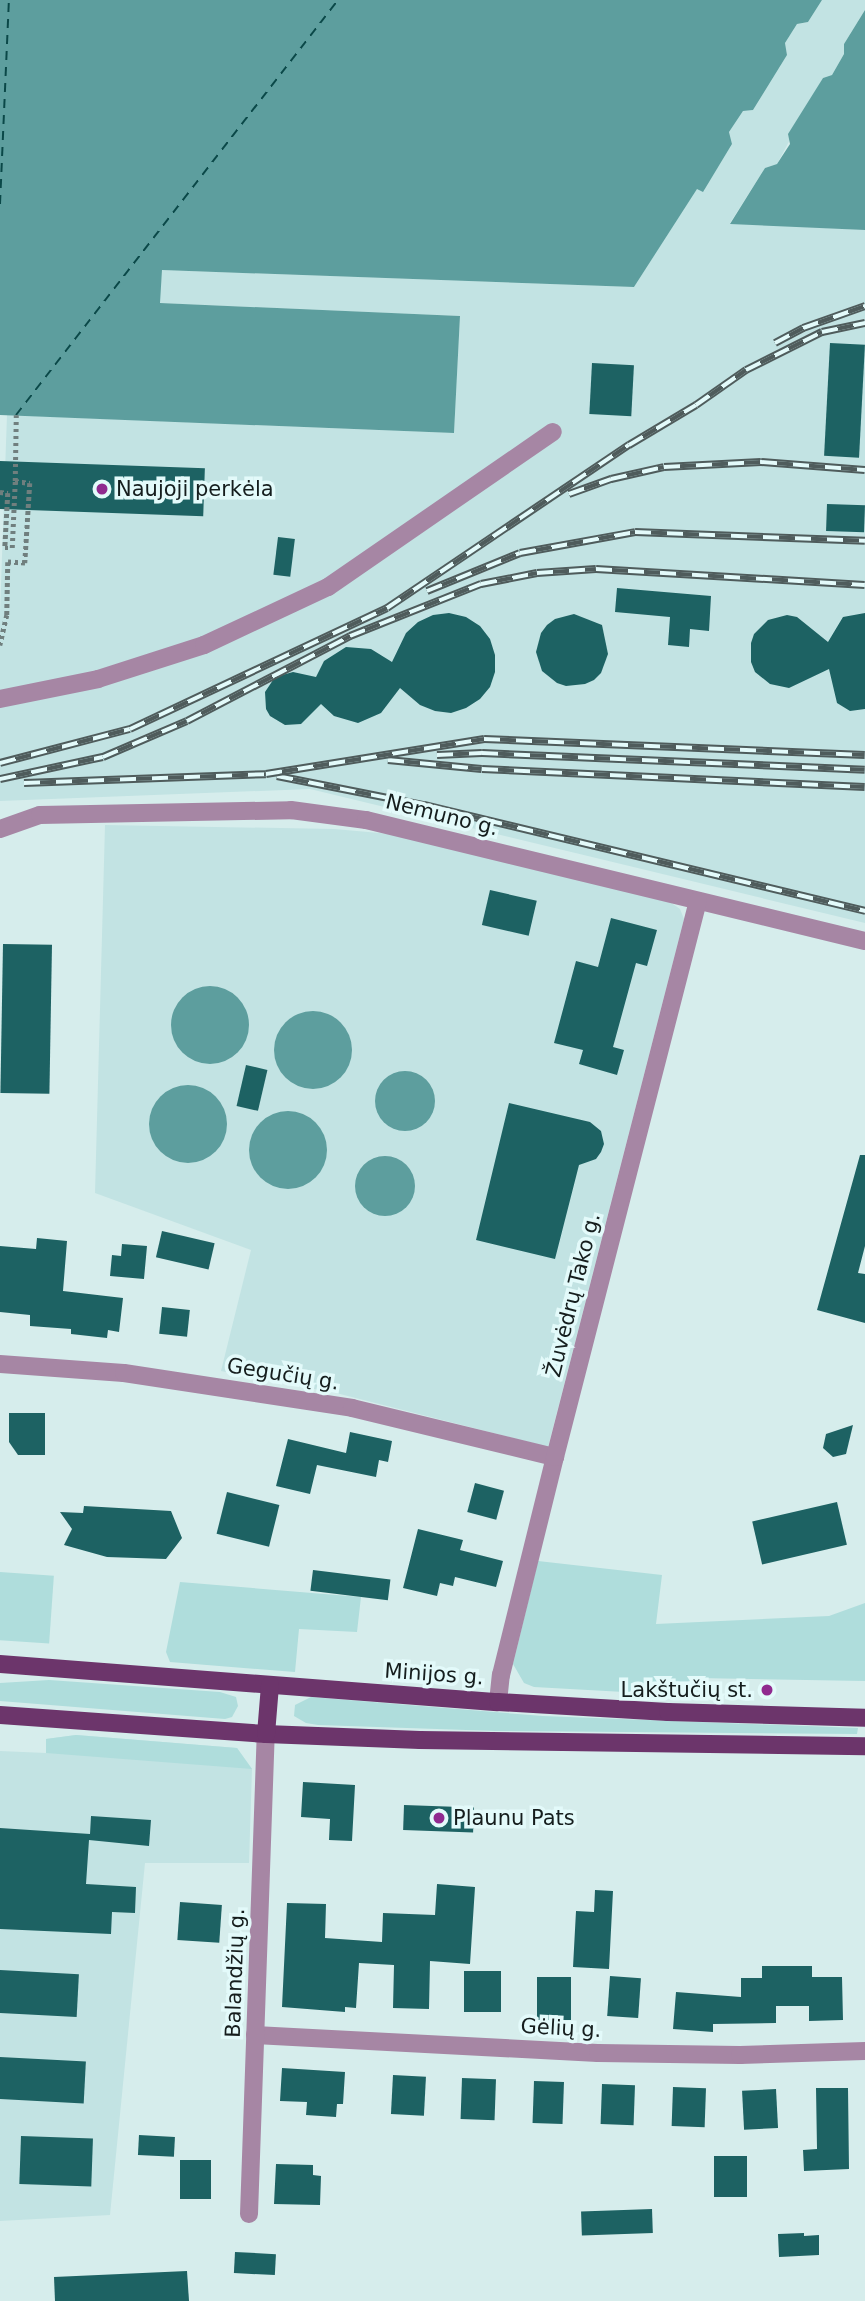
<!DOCTYPE html>
<meta charset="utf-8">
<style>
body{margin:0}
#map{position:relative;width:865px;height:2301px;overflow:hidden;background:#d6edec;font-family:"DejaVu Sans",sans-serif}
div>[style]{position:absolute}
[style*='--x']{left:calc(var(--x)*1px);top:calc(var(--y)*1px);width:calc(var(--w)*1px);rotate:calc(var(--a)*1deg)}
.built>*{inset:0;background:#c2e3e3}
.green>*{inset:0;background:#afdddc;transform-origin:0 0}
.water>*{inset:0;background:#5d9e9e}
.round{border-radius:50%}
.ferry>*{height:2px;margin-top:-1px;transform-origin:0;background:repeating-linear-gradient(90deg,#0a4848 0 9px,transparent 0 16px)}
.building>*{inset:0;background:#1d6263;transform-origin:0 0}
.path>*{height:4.5px;margin-top:-2.25px;transform-origin:0;background:repeating-linear-gradient(90deg,#707f7e 0 3.5px,transparent 0 7px)}
.street>*{height:18px;margin:-9px;padding:0 9px;transform-origin:9px;border-radius:9px;background:#a686a4}
.primary>*{height:18px;margin:-9px;padding:0 9px;transform-origin:9px;border-radius:9px;background:#6c356b}
.rail>*{height:8px;margin-top:-4px;transform-origin:0;background:repeating-linear-gradient(90deg,#e3fafa 0 16px,#4f5c5c 0 32px);box-sizing:border-box;border-block:2px solid #4f5c5c}
.dots>*{width:19px;height:19px;translate:-50% -50%;box-sizing:border-box;border:4px solid #e3fafa;border-radius:50%}
span{translate:-50% -50%;white-space:nowrap;text-align:center;line-height:1.15;-webkit-text-stroke:7px #e3fafa;paint-order:stroke}
.poi-label{font-size:21px;color:#151d1d}
.left{translate:0 -50%;text-align:left}
.right{translate:-100% -50%;text-align:right}
.street-label{font-size:21px;color:#151d1d}
</style>
<div id="map">
<div class="built">
<div style="clip-path:polygon(822px 0,865px 0,865px 10px,844px 44px,844px 54px,832px 75px,823px 78px,777px 164px,765px 168px,730px 223px,865px 230px,865px 923px,310px 789px,0 801px,0 613px,7px 415px,454px 433px,460px 316px,159px 303px,162px 270px,634px 287px,697px 188px,703px 191px,732px 144px,729px 132px,743px 111px,753px 110px,787px 55px,785px 43px,797px 24px,808px 22px)"></div>
<div style="clip-path:polygon(105px 825px,334px 829px,391px 834px,670px 902px,680px 909px,684px 919px,548px 1447px,340px 1394px,221px 1371px,251px 1250px,95px 1193px)"></div>
<div style="clip-path:polygon(76px 1735px,237px 1748px,252px 1769px,249px 1863px,145px 1863px,110px 2215px,0 2221px,0 1751px,46px 1753px,46px 1739px)"></div>
</div>
<div class="green">
<div style="clip-path:polygon(538px 1561px,662px 1575px,656px 1624px,829px 1616px,865px 1603px,865px 1681px,697px 1678px,668px 1690px,642px 1693px,534px 1687px,524px 1683px,513px 1664px)"></div>
<div style="left:0;top:1572px;width:54px;height:68px;rotate:4deg"></div>
<div style="clip-path:polygon(180px 1582px,361px 1597px,357px 1632px,299px 1629px,295px 1672px,170px 1662px,166px 1652px)"></div>
<div style="clip-path:polygon(49px 1680px,220px 1692px,236px 1697px,238px 1706px,232px 1717px,225px 1719px,0 1701px,0 1683px)"></div>
<div style="clip-path:polygon(311px 1697px,543px 1716px,858px 1728px,857px 1734px,496px 1731px,318px 1725px,306px 1723px,294px 1716px,295px 1705px)"></div>
<div style="clip-path:polygon(76px 1735px,237px 1748px,252px 1769px,46px 1753px,46px 1739px)"></div>
</div>
<div class="water">
<div style="clip-path:polygon(0 0,822px 0,808px 22px,797px 24px,785px 43px,787px 55px,753px 110px,743px 111px,729px 132px,732px 144px,703px 192px,697px 189px,634px 287px,162px 270px,160px 303px,460px 316px,454px 433px,0 415px)"></div>
<div style="clip-path:polygon(865px 10px,865px 230px,730px 224px,765px 168px,777px 164px,790px 144px,788px 134px,823px 78px,832px 75px,844px 54px,844px 44px)"></div>
<div class="round" style="left:171px;top:986px;width:78px;height:78px"></div>
<div class="round" style="left:274px;top:1011px;width:78px;height:78px"></div>
<div class="round" style="left:375px;top:1071px;width:60px;height:60px"></div>
<div class="round" style="left:149px;top:1085px;width:78px;height:78px"></div>
<div class="round" style="left:249px;top:1111px;width:78px;height:78px"></div>
<div class="round" style="left:355px;top:1156px;width:60px;height:60px"></div>
</div>
<div class="ferry">
<div style="--x:0;--y:204;--w:204;--a:-87.5"></div>
<div style="--x:16;--y:415;--w:525;--a:-52.19"></div>
</div>
<div class="building">
<div style="left:830px;top:343px;width:35px;height:113px;rotate:3deg"></div>
<div style="left:592px;top:363px;width:42px;height:51px;rotate:3deg"></div>
<div style="left:0;top:461px;width:205px;height:48px;rotate:2deg"></div>
<div style="left:827px;top:504px;width:38px;height:27px;rotate:2deg"></div>
<div style="left:278px;top:537px;width:17px;height:38px;rotate:7deg"></div>
<div style="clip-path:polygon(617px 588px,711px 596px,709px 631px,690px 629px,689px 647px,668px 645px,670px 617px,615px 612px)"></div>
<div style="clip-path:polygon(449px 613px,466px 617px,480px 626px,490px 639px,495px 655px,495px 672px,490px 687px,480px 699px,466px 708px,451px 713px,435px 711px,420px 705px,400px 688px,381px 713px,358px 723px,334px 716px,321px 704px,301px 724px,285px 725px,270px 716px,266px 709px,265px 692px,275px 677px,293px 672px,316px 677px,324px 661px,346px 647px,371px 649px,392px 662px,406px 633px,418px 622px,433px 615px)"></div>
<div style="clip-path:polygon(865px 613px,865px 709px,850px 711px,837px 703px,829px 669px,789px 688px,770px 684px,755px 672px,751px 662px,751px 643px,754px 634px,768px 620px,787px 615px,797px 617px,828px 642px,843px 617px)"></div>
<div style="clip-path:polygon(574px 614px,602px 625px,608px 654px,601px 673px,594px 680px,585px 684px,566px 686px,557px 683px,542px 671px,536px 652px,541px 633px,547px 625px,555px 619px)"></div>
<div style="left:490px;top:890px;width:48px;height:36px;rotate:13deg"></div>
<div style="clip-path:polygon(611px 918px,657px 930px,647px 966px,636px 963px,613px 1047px,624px 1050px,617px 1075px,579px 1064px,583px 1050px,554px 1043px,576px 961px,598px 967px)"></div>
<div style="left:3px;top:944px;width:49px;height:149px;rotate:1deg"></div>
<div style="left:246px;top:1065px;width:22px;height:42px;rotate:13deg"></div>
<div style="clip-path:polygon(509px 1103px,590px 1122px,601px 1131px,604px 1144px,601px 1152px,596px 1159px,579px 1165px,555px 1259px,476px 1240px)"></div>
<div style="clip-path:polygon(860px 1155px,865px 1155px,865px 1246px,858px 1273px,865px 1274px,865px 1323px,817px 1310px)"></div>
<div style="left:162px;top:1231px;width:54px;height:27px;rotate:13deg"></div>
<div style="clip-path:polygon(37px 1238px,67px 1241px,63px 1291px,123px 1298px,119px 1332px,108px 1330px,107px 1338px,71px 1334px,71px 1329px,30px 1326px,30px 1315px,0 1312px,0 1246px,36px 1249px)"></div>
<div style="clip-path:polygon(122px 1244px,147px 1246px,144px 1279px,110px 1276px,112px 1255px,121px 1256px)"></div>
<div style="left:162px;top:1307px;width:28px;height:27px;rotate:6deg"></div>
<div style="clip-path:polygon(9px 1413px,45px 1413px,45px 1455px,18px 1455px,9px 1442px)"></div>
<div style="clip-path:polygon(853px 1425px,846px 1454px,833px 1457px,823px 1448px,826px 1434px)"></div>
<div style="clip-path:polygon(350px 1432px,392px 1441px,388px 1462px,379px 1460px,376px 1477px,317px 1465px,310px 1494px,276px 1486px,288px 1439px,346px 1453px)"></div>
<div style="left:475px;top:1483px;width:30px;height:30px;rotate:15deg"></div>
<div style="left:227px;top:1492px;width:54px;height:43px;rotate:14deg"></div>
<div style="left:837px;top:1502px;width:44px;height:87px;rotate:77deg"></div>
<div style="clip-path:polygon(84px 1506px,171px 1511px,182px 1538px,166px 1559px,107px 1557px,64px 1545px,72px 1529px,60px 1512px,83px 1513px)"></div>
<div style="clip-path:polygon(418px 1529px,463px 1540px,460px 1550px,503px 1561px,496px 1587px,455px 1577px,453px 1586px,440px 1583px,437px 1596px,403px 1588px)"></div>
<div style="left:313px;top:1570px;width:78px;height:21px;rotate:7deg"></div>
<div style="clip-path:polygon(303px 1782px,355px 1785px,352px 1841px,329px 1840px,330px 1819px,301px 1817px)"></div>
<div style="left:404px;top:1805px;width:70px;height:25px;rotate:2deg"></div>
<div style="clip-path:polygon(91px 1816px,151px 1820px,149px 1846px,89px 1840px,86px 1884px,136px 1887px,135px 1913px,112px 1912px,111px 1934px,0 1929px,0 1828px,90px 1834px)"></div>
<div style="clip-path:polygon(437px 1884px,475px 1887px,470px 1964px,430px 1961px,429px 2009px,393px 2008px,394px 1965px,359px 1963px,356px 2008px,345px 2007px,345px 2012px,282px 2007px,287px 1903px,326px 1904px,325px 1938px,382px 1942px,383px 1913px,435px 1915px)"></div>
<div style="clip-path:polygon(595px 1890px,613px 1891px,609px 1969px,573px 1967px,576px 1911px,594px 1912px)"></div>
<div style="left:180px;top:1902px;width:42px;height:38px;rotate:4deg"></div>
<div style="clip-path:polygon(762px 1966px,812px 1966px,812px 1977px,842px 1977px,843px 2020px,809px 2021px,809px 2006px,776px 2006px,776px 2023px,713px 2024px,713px 2032px,673px 2029px,676px 1992px,741px 1997px,741px 1978px,762px 1978px)"></div>
<div style="left:0;top:1970px;width:79px;height:43px;rotate:3deg"></div>
<div style="left:464px;top:1971px;width:37px;height:41px"></div>
<div style="left:610px;top:1976px;width:31px;height:40px;rotate:4deg"></div>
<div style="left:537px;top:1977px;width:34px;height:43px"></div>
<div style="left:0;top:2057px;width:86px;height:42px;rotate:3deg"></div>
<div style="clip-path:polygon(282px 2068px,345px 2072px,343px 2104px,337px 2104px,336px 2117px,306px 2115px,307px 2102px,280px 2101px)"></div>
<div style="left:393px;top:2075px;width:33px;height:39px;rotate:3deg"></div>
<div style="left:462px;top:2078px;width:34px;height:41px;rotate:2deg"></div>
<div style="left:534px;top:2081px;width:30px;height:42px;rotate:2deg"></div>
<div style="left:602px;top:2084px;width:33px;height:40px;rotate:2deg"></div>
<div style="left:673px;top:2087px;width:33px;height:39px;rotate:2deg"></div>
<div style="clip-path:polygon(816px 2088px,848px 2088px,849px 2169px,804px 2171px,803px 2150px,817px 2149px)"></div>
<div style="left:776px;top:2089px;width:39px;height:34px;rotate:87deg"></div>
<div style="left:139px;top:2135px;width:36px;height:20px;rotate:3deg"></div>
<div style="left:21px;top:2136px;width:72px;height:48px;rotate:2deg"></div>
<div style="left:714px;top:2156px;width:33px;height:41px"></div>
<div style="left:180px;top:2160px;width:31px;height:39px"></div>
<div style="clip-path:polygon(276px 2164px,313px 2165px,313px 2175px,321px 2176px,320px 2205px,274px 2204px)"></div>
<div style="left:652px;top:2209px;width:24px;height:71px;rotate:88deg"></div>
<div style="clip-path:polygon(804px 2233px,804px 2236px,819px 2235px,819px 2255px,779px 2257px,778px 2234px)"></div>
<div style="left:235px;top:2252px;width:41px;height:21px;rotate:3deg"></div>
<div style="clip-path:polygon(187px 2271px,189px 2301px,55px 2301px,54px 2277px)"></div>
</div>
<div class="path">
<div style="--x:15;--y:481;--w:66;--a:-89.1"></div>
<div style="--x:0;--y:492;--w:8;--a:7"></div>
<div style="--x:8;--y:493;--w:55;--a:93.1"></div>
<div style="--x:5;--y:548;--w:7;--a:0"></div>
<div style="--x:12;--y:548;--w:67;--a:-87.4"></div>
<div style="--x:15;--y:481;--w:15;--a:8"></div>
<div style="--x:30;--y:483;--w:80;--a:93.6"></div>
<div style="--x:25;--y:563;--w:17;--a:-177"></div>
<div style="--x:8;--y:562;--w:53;--a:91.1"></div>
<div style="--x:7;--y:615;--w:31;--a:103"></div>
</div>
<div class="street">
<div style="--x:0;--y:699;--w:100;--a:-11.5"></div>
<div style="--x:98;--y:679;--w:111;--a:-17.8"></div>
<div style="--x:204;--y:645;--w:137;--a:-25.1"></div>
<div style="--x:328;--y:587;--w:273;--a:-34.6"></div>
<div style="--x:0;--y:829;--w:42;--a:-19.3"></div>
<div style="--x:40;--y:815;--w:251;--a:-1.1"></div>
<div style="--x:291;--y:810;--w:76;--a:7.6"></div>
<div style="--x:366;--y:820;--w:513;--a:13.63"></div>
<div style="--x:0;--y:1364;--w:124;--a:4.2"></div>
<div style="--x:124;--y:1373;--w:231;--a:8.7"></div>
<div style="--x:352;--y:1408;--w:209;--a:13.6"></div>
<div style="--x:498;--y:1702;--w:27;--a:-84"></div>
<div style="--x:501;--y:1675;--w:225;--a:-76.1"></div>
<div style="--x:555;--y:1457;--w:574;--a:-75.58"></div>
<div style="--x:255;--y:2035;--w:343;--a:3"></div>
<div style="--x:598;--y:2053;--w:142;--a:0.8"></div>
<div style="--x:740;--y:2055;--w:125;--a:-1.8"></div>
<div style="--x:249;--y:2214;--w:480;--a:-88"></div>
</div>
<div class="primary">
<div style="--x:0;--y:1664;--w:499;--a:4.4"></div>
<div style="--x:498;--y:1702;--w:170;--a:3.4"></div>
<div style="--x:668;--y:1712;--w:197;--a:1.7"></div>
<div style="--x:0;--y:1715;--w:267;--a:4.1"></div>
<div style="--x:266;--y:1734;--w:154;--a:2.2"></div>
<div style="--x:420;--y:1740;--w:445;--a:0.8"></div>
<div style="--x:266;--y:1734;--w:49;--a:-85.3"></div>
</div>
<div class="rail">
<div style="--x:775;--y:343;--w:32;--a:-28"></div>
<div style="--x:803;--y:328;--w:66;--a:-19.5"></div>
<div style="--x:569;--y:494;--w:45;--a:-19.7"></div>
<div style="--x:611;--y:479;--w:54;--a:-12.8"></div>
<div style="--x:664;--y:467;--w:97;--a:-3"></div>
<div style="--x:761;--y:462;--w:104;--a:4.4"></div>
<div style="--x:427;--y:591;--w:100;--a:-22.2"></div>
<div style="--x:520;--y:553;--w:117;--a:-10.3"></div>
<div style="--x:635;--y:532;--w:230;--a:2.2"></div>
<div style="--x:437;--y:755;--w:45;--a:-2.5"></div>
<div style="--x:482;--y:753;--w:383;--a:2.5"></div>
<div style="--x:388;--y:760;--w:94;--a:5.5"></div>
<div style="--x:482;--y:769;--w:383;--a:2.7"></div>
<div style="--x:0;--y:763;--w:134;--a:-14.7"></div>
<div style="--x:130;--y:729;--w:284;--a:-25.2"></div>
<div style="--x:387;--y:608;--w:292;--a:-34"></div>
<div style="--x:629;--y:445;--w:78;--a:-30.8"></div>
<div style="--x:696;--y:405;--w:61;--a:-35"></div>
<div style="--x:746;--y:370;--w:85;--a:-26.6"></div>
<div style="--x:822;--y:332;--w:44;--a:-11.8"></div>
<div style="--x:277;--y:776;--w:150;--a:11.2"></div>
<div style="--x:424;--y:805;--w:454;--a:13.5"></div>
<div style="--x:0;--y:779;--w:105;--a:-12.1"></div>
<div style="--x:103;--y:757;--w:91;--a:-23.2"></div>
<div style="--x:187;--y:721;--w:184;--a:-27.5"></div>
<div style="--x:350;--y:636;--w:141;--a:-21.7"></div>
<div style="--x:481;--y:584;--w:57;--a:-11.1"></div>
<div style="--x:537;--y:573;--w:59;--a:-3.9"></div>
<div style="--x:596;--y:569;--w:269;--a:3.4"></div>
<div style="--x:24;--y:783;--w:242;--a:-2.1"></div>
<div style="--x:266;--y:774;--w:221;--a:-9.1"></div>
<div style="--x:484;--y:739;--w:381;--a:2.4"></div>
</div>
<div class="dots">
<div style="left:102px;top:489px;background:#902a8f"></div>
<div style="left:767px;top:1690px;background:#902a8f"></div>
<div style="left:439px;top:1818px;background:#902a8f"></div>
</div>
<div class="poi-label">
<span class="left" style="left:116px;top:489px">Naujoji perkėla</span>
<span class="right" style="left:753px;top:1690px">Lakštučių st.</span>
<span class="left" style="left:453px;top:1818px">Plaunu Pats</span>
</div>
<div class="street-label">
<span style="left:442px;top:815px;rotate:14deg">Nemuno g.</span>
<span style="left:573px;top:1295px;rotate:-76deg">Žuvėdrų Tako g.</span>
<span style="left:283px;top:1374px;rotate:9deg">Gegučių g.</span>
<span style="left:434px;top:1674px;rotate:4deg">Minijos g.</span>
<span style="left:235px;top:1973px;rotate:-88deg">Balandžių g.</span>
<span style="left:561px;top:2028px;rotate:3deg">Gėlių g.</span>
</div>
</div>
